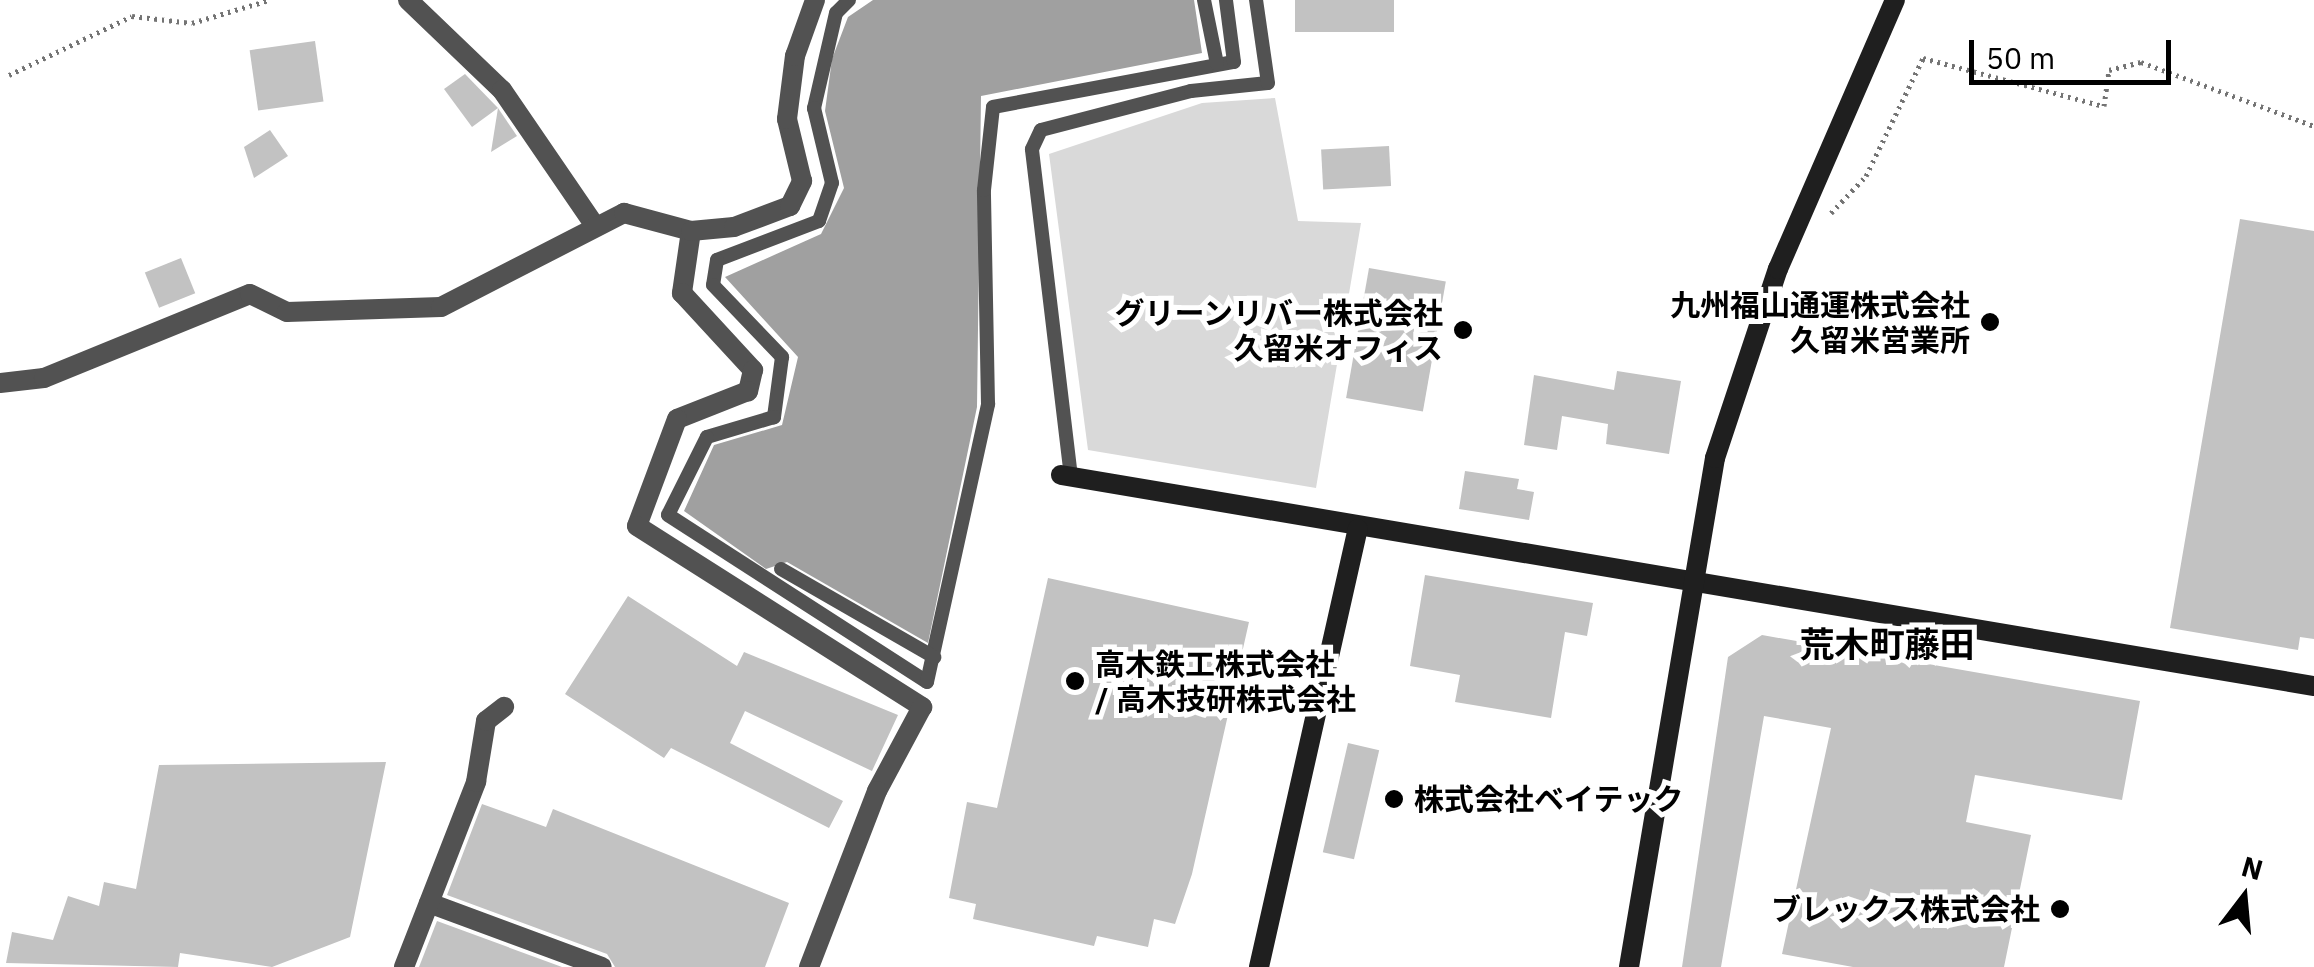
<!DOCTYPE html>
<meta charset="utf-8">
<style>
body{margin:0}
#map{position:relative;width:2314px;height:967px;overflow:hidden;background:#fff;font-family:"IBM Plex Sans","Noto Sans JP",sans-serif}
div>[style]{position:absolute}
[style*='--x']{left:calc(var(--x)*1px);top:calc(var(--y)*1px);width:calc(var(--w)*1px);rotate:calc(var(--a)*1deg)}
.green>*{inset:0;background:#d9d9d9}
.water>*{inset:0;background:#a0a0a0}
.building>*{inset:0;background:#c2c2c2;transform-origin:0 0}
.path>*{height:5px;margin-top:-2.5px;transform-origin:0;background:repeating-linear-gradient(90deg,#747474 0 2.5px,transparent 0 7.5px)}
.lane>*{height:14px;margin:-7px;padding:0 7px;transform-origin:7px;border-radius:7px;background:#525252}
.street>*{height:20px;margin:-10px;padding:0 10px;transform-origin:10px;border-radius:10px;background:#525252}
.secondary>*{height:20px;margin:-10px;padding:0 10px;transform-origin:10px;border-radius:10px;background:#1f1f1f}
.dots>*{width:28px;height:28px;translate:-50% -50%;box-sizing:border-box;border:5px solid #fff;border-radius:50%}
span{translate:-50% -50%;white-space:nowrap;text-align:center;line-height:1.15;-webkit-text-stroke:10px #fff;paint-order:stroke}
.poi-label{font-size:30px;color:#000;font-weight:700}
.right{translate:-100% -50%;text-align:right}
.left{translate:0 -50%;text-align:left}
.quarter-label{font-size:35px;color:#000;font-weight:700}
.north{position:absolute;left:2194px;top:847px;width:100px;height:100px;-webkit-text-stroke:8px #fff;paint-order:stroke;rotate:16deg;font-size:28px;font-weight:700;line-height:40px;text-align:center;color:#000}
.north::after{content:'';display:block;margin:auto;width:35px;height:45px;background:#000;clip-path:polygon(50% 0,100% 100%,50% 72%,0 100%)}
.scale{position:absolute;left:1969px;top:40px;width:202px;height:45px;box-sizing:border-box;border:5px solid #000;border-top:0;padding-left:12px;font-size:30px;line-height:35px;white-space:nowrap;color:#000;-webkit-text-stroke:8px #fff;paint-order:stroke}
</style>
<div id="map">
<div class="green">
<div style="clip-path:polygon(1275px 98px,1298px 221px,1361px 223px,1316px 488px,1088px 450px,1049px 154px,1202px 103px)"></div>
</div>
<div class="water">
<div style="clip-path:polygon(873px 0,1194px 0,1202px 53px,981px 96px,977px 407px,928px 643px,787px 562px,766px 569px,684px 511px,714px 445px,782px 425px,798px 357px,725px 277px,821px 234px,844px 188px,825px 111px,832px 59px,848px 17px)"></div>
</div>
<div class="building">
<div style="left:1295px;top:0;width:99px;height:32px"></div>
<div style="left:315px;top:41px;width:61px;height:66px;rotate:82deg"></div>
<div style="clip-path:polygon(465px 74px,498px 108px,472px 127px,444px 89px)"></div>
<div style="clip-path:polygon(498px 108px,517px 136px,491px 152px)"></div>
<div style="clip-path:polygon(270px 130px,288px 156px,254px 178px,244px 147px)"></div>
<div style="left:1389px;top:146px;width:40px;height:68px;rotate:87deg"></div>
<div style="clip-path:polygon(2240px 219px,2314px 231px,2314px 639px,2300px 637px,2298px 650px,2170px 628px)"></div>
<div style="left:181px;top:258px;width:38px;height:39px;rotate:68deg"></div>
<div style="left:1369px;top:268px;width:78px;height:132px;rotate:10deg"></div>
<div style="clip-path:polygon(1617px 371px,1681px 381px,1669px 454px,1606px 444px,1608px 424px,1562px 416px,1557px 450px,1524px 445px,1534px 375px,1614px 390px)"></div>
<div style="clip-path:polygon(1465px 471px,1519px 479px,1517px 489px,1534px 492px,1529px 520px,1459px 509px)"></div>
<div style="clip-path:polygon(1425px 575px,1593px 603px,1587px 636px,1565px 632px,1551px 718px,1455px 702px,1460px 675px,1410px 666px)"></div>
<div style="clip-path:polygon(1048px 578px,1249px 622px,1192px 874px,1175px 924px,1154px 919px,1148px 947px,1097px 936px,1094px 946px,973px 919px,976px 904px,949px 898px,967px 802px,997px 808px)"></div>
<div style="clip-path:polygon(628px 596px,737px 666px,744px 652px,898px 715px,872px 771px,745px 711px,730px 743px,843px 801px,829px 828px,671px 748px,664px 758px,565px 694px)"></div>
<div style="clip-path:polygon(1762px 635px,2140px 701px,2122px 800px,1975px 775px,1966px 822px,2031px 835px,2004px 967px,1853px 967px,1782px 954px,1831px 728px,1764px 716px,1721px 967px,1682px 967px,1728px 657px)"></div>
<div style="left:1348px;top:743px;width:32px;height:112px;rotate:13deg"></div>
<div style="clip-path:polygon(386px 762px,350px 937px,272px 967px,180px 953px,178px 967px,6px 963px,12px 932px,53px 940px,68px 896px,99px 906px,104px 882px,136px 889px,159px 765px)"></div>
<div style="clip-path:polygon(482px 804px,546px 827px,553px 809px,789px 903px,765px 967px,615px 967px,607px 954px,447px 895px)"></div>
<div style="clip-path:polygon(437px 921px,562px 967px,419px 967px)"></div>
</div>
<div class="path">
<div style="--x:9;--y:75;--w:136;--a:-25.6"></div>
<div style="--x:132;--y:16;--w:60;--a:6.7"></div>
<div style="--x:192;--y:23;--w:80;--a:-16.6"></div>
<div style="--x:1831;--y:213;--w:51;--a:-46.6"></div>
<div style="--x:1866;--y:176;--w:131;--a:-64.2"></div>
<div style="--x:1923;--y:58;--w:187;--a:14.9"></div>
<div style="--x:2104;--y:106;--w:36;--a:-82"></div>
<div style="--x:2109;--y:70;--w:33;--a:-14"></div>
<div style="--x:2141;--y:62;--w:184;--a:20.3"></div>
</div>
<div class="lane">
<div style="--x:849;--y:0;--w:18;--a:135"></div>
<div style="--x:836;--y:13;--w:98;--a:103"></div>
<div style="--x:814;--y:108;--w:77;--a:76.5"></div>
<div style="--x:832;--y:183;--w:40;--a:108.9"></div>
<div style="--x:819;--y:221;--w:109;--a:159.1"></div>
<div style="--x:717;--y:260;--w:25;--a:99"></div>
<div style="--x:713;--y:285;--w:100;--a:46.2"></div>
<div style="--x:782;--y:357;--w:61;--a:97.6"></div>
<div style="--x:774;--y:417;--w:70;--a:163.4"></div>
<div style="--x:707;--y:437;--w:87;--a:116.6"></div>
<div style="--x:668;--y:515;--w:308;--a:32.8"></div>
<div style="--x:927;--y:682;--w:285;--a:-77.6"></div>
<div style="--x:988;--y:404;--w:214;--a:-91.1"></div>
<div style="--x:984;--y:190;--w:83;--a:-83.8"></div>
<div style="--x:993;--y:107;--w:245;--a:-10.6"></div>
<div style="--x:1234;--y:62;--w:63;--a:-97.4"></div>
<div style="--x:1204;--y:0;--w:65;--a:78.5"></div>
<div style="--x:1071;--y:477;--w:330;--a:-96.8"></div>
<div style="--x:1032;--y:149;--w:21;--a:-65"></div>
<div style="--x:1041;--y:130;--w:155;--a:-14.6"></div>
<div style="--x:1191;--y:91;--w:77;--a:-5.9"></div>
<div style="--x:1268;--y:83;--w:84;--a:-98.2"></div>
<div style="--x:781;--y:569;--w:177;--a:29.9"></div>
</div>
<div class="street">
<div style="--x:408;--y:0;--w:130;--a:43.8"></div>
<div style="--x:502;--y:90;--w:161;--a:55.6"></div>
<div style="--x:691;--y:231;--w:63;--a:98.3"></div>
<div style="--x:682;--y:293;--w:105;--a:47.3"></div>
<div style="--x:753;--y:370;--w:22;--a:103"></div>
<div style="--x:748;--y:391;--w:76;--a:158.5"></div>
<div style="--x:677;--y:419;--w:114;--a:110.5"></div>
<div style="--x:637;--y:526;--w:338;--a:32.4"></div>
<div style="--x:922;--y:707;--w:95;--a:118.2"></div>
<div style="--x:877;--y:791;--w:189;--a:111.1"></div>
<div style="--x:0;--y:383;--w:44;--a:-6.5"></div>
<div style="--x:44;--y:378;--w:222;--a:-22.2"></div>
<div style="--x:250;--y:294;--w:41;--a:25.9"></div>
<div style="--x:287;--y:312;--w:154;--a:-1.9"></div>
<div style="--x:441;--y:307;--w:206;--a:-27.2"></div>
<div style="--x:624;--y:213;--w:69;--a:15"></div>
<div style="--x:691;--y:231;--w:43;--a:-5.3"></div>
<div style="--x:734;--y:227;--w:60;--a:-20.6"></div>
<div style="--x:790;--y:206;--w:28;--a:-64"></div>
<div style="--x:802;--y:181;--w:64;--a:-103.6"></div>
<div style="--x:787;--y:119;--w:64;--a:-82.8"></div>
<div style="--x:795;--y:56;--w:59;--a:-70.3"></div>
<div style="--x:429;--y:903;--w:184;--a:20.3"></div>
<div style="--x:404;--y:967;--w:199;--a:-68.7"></div>
<div style="--x:476;--y:782;--w:62;--a:-80.7"></div>
<div style="--x:486;--y:721;--w:23;--a:-38"></div>
</div>
<div class="secondary">
<div style="--x:1061;--y:475;--w:1271;--a:9.56"></div>
<div style="--x:1259;--y:967;--w:449;--a:-77.3"></div>
<div style="--x:1629;--y:967;--w:516;--a:-80.41"></div>
<div style="--x:1715;--y:458;--w:199;--a:-71.6"></div>
<div style="--x:1778;--y:269;--w:293;--a:-66.5"></div>
</div>
<div class="dots">
<div style="left:1990px;top:322px;background:#000"></div>
<div style="left:1463px;top:330px;background:#000"></div>
<div style="left:1075px;top:681px;background:#000"></div>
<div style="left:1394px;top:799px;background:#000"></div>
<div style="left:2060px;top:909px;background:#000"></div>
</div>
<div class="poi-label">
<span class="right" style="left:1970px;top:322px">九州福山通運株式会社<br>久留米営業所</span>
<span class="right" style="left:1443px;top:330px">グリーンリバー株式会社<br>久留米オフィス</span>
<span class="left" style="left:1095px;top:681px">高木鉄工株式会社<br>/ 高木技研株式会社</span>
<span class="left" style="left:1414px;top:799px">株式会社ベイテック</span>
<span class="right" style="left:2040px;top:909px">ブレックス株式会社</span>
</div>
<div class="quarter-label">
<span style="left:1887px;top:644px">荒木町藤田</span>
</div>
<div class="north">N</div>
<div class="scale">50 m</div>
</div>
